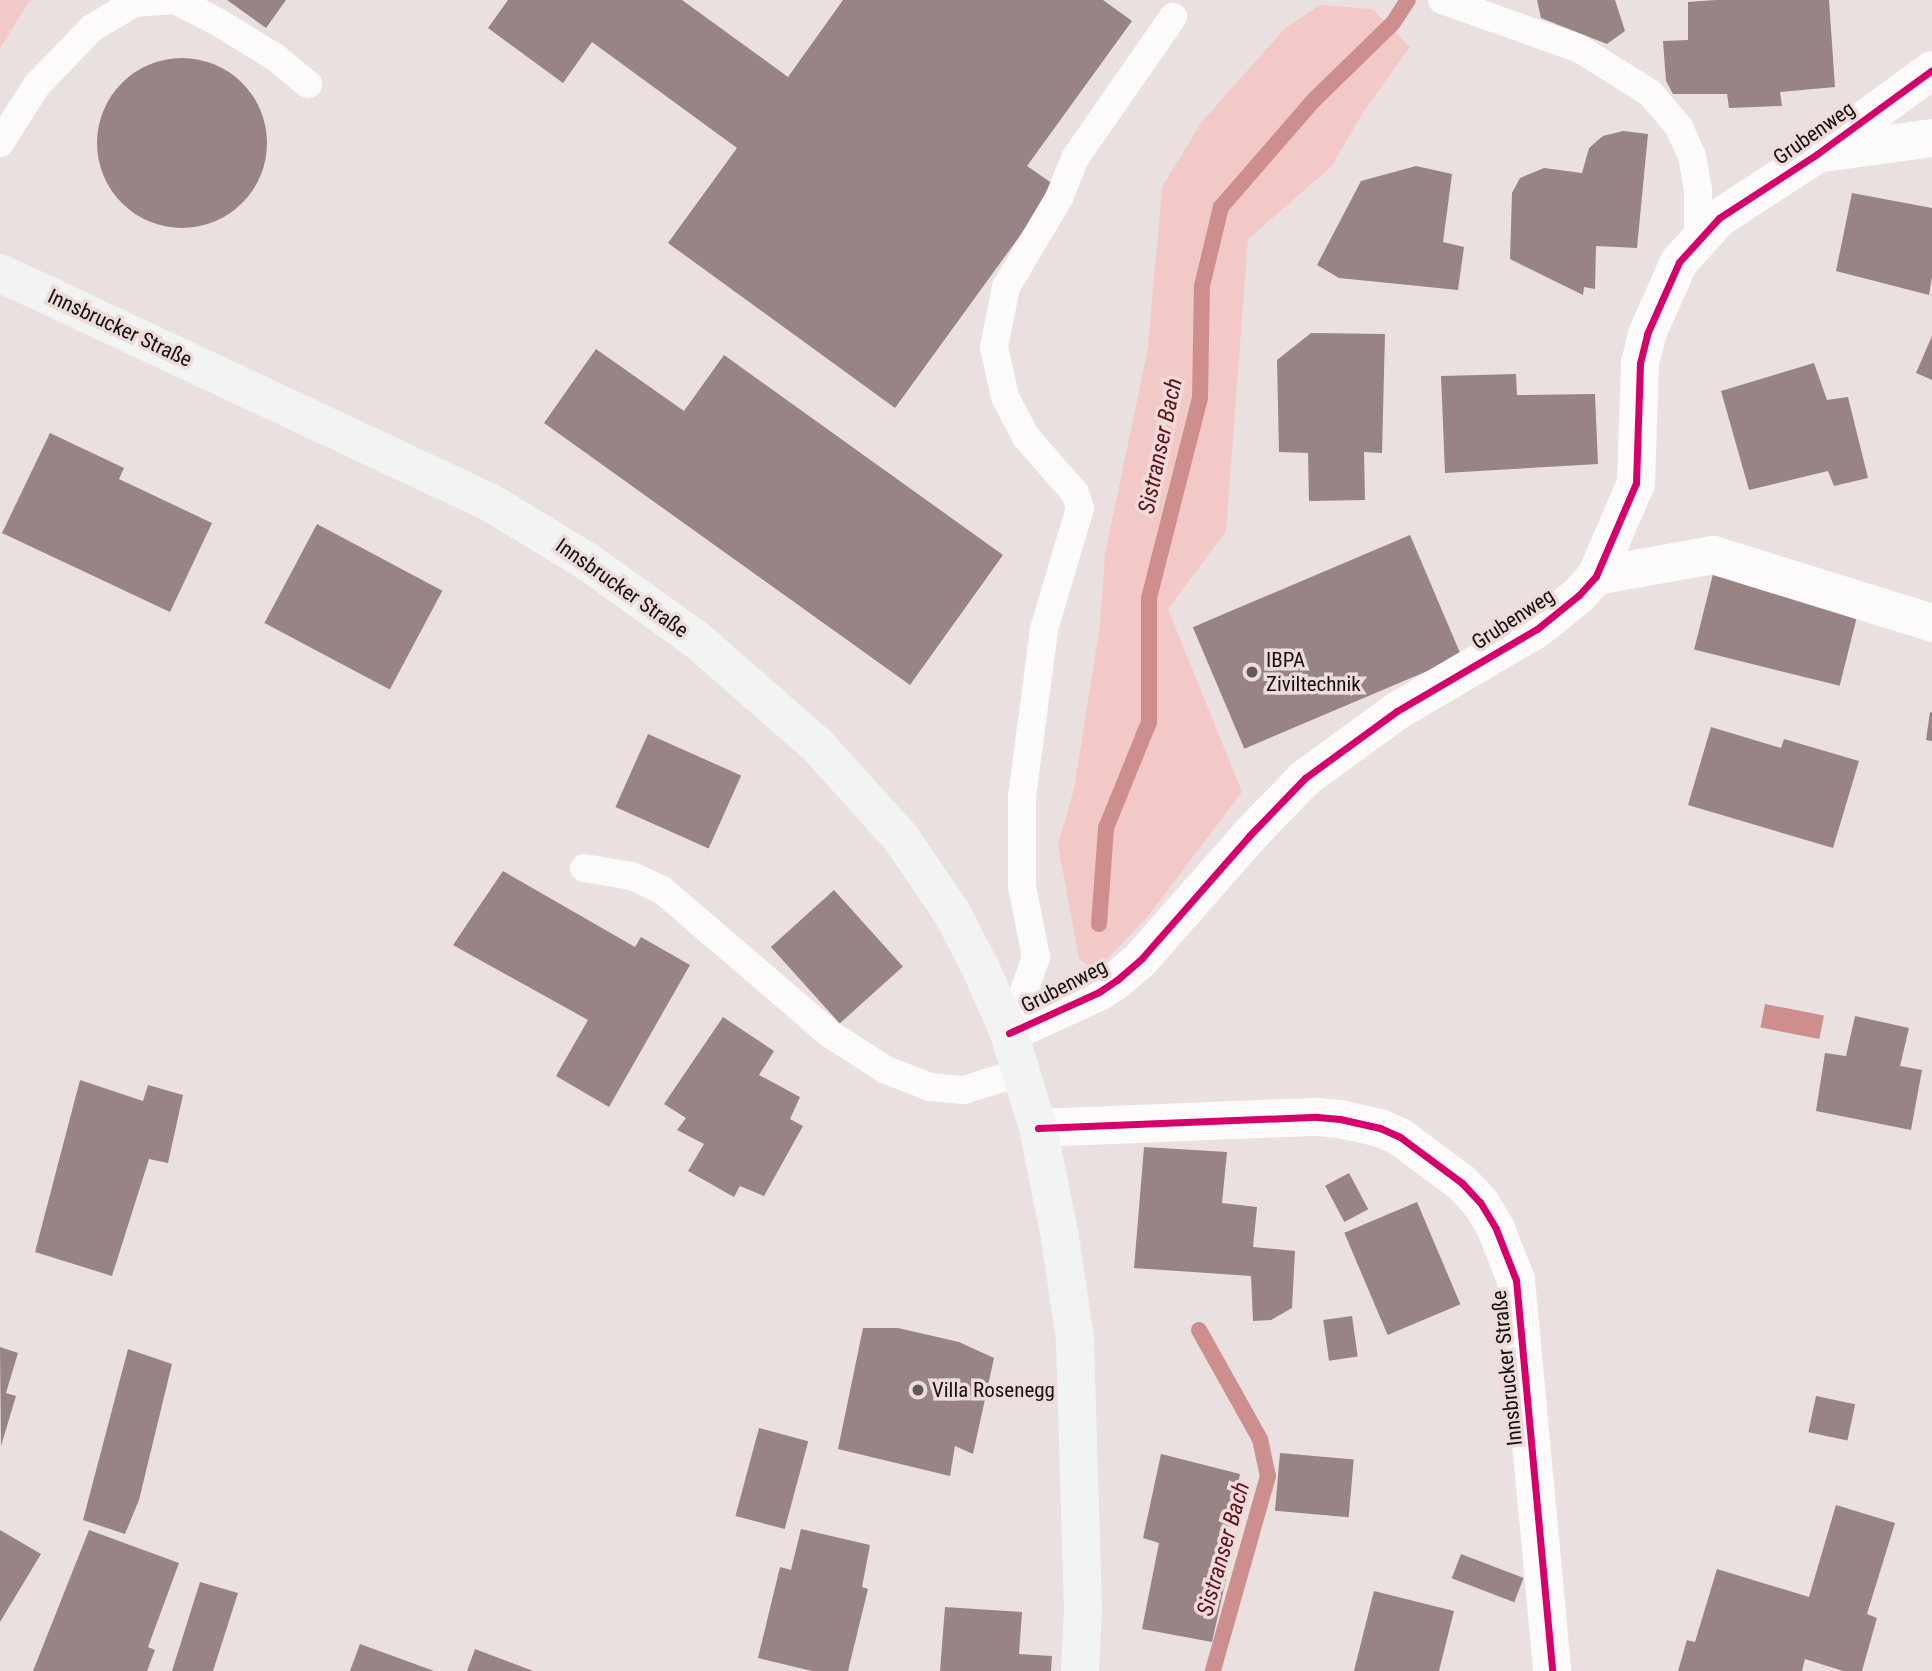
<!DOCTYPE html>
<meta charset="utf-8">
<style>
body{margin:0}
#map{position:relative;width:1932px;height:1671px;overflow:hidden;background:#eae0df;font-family:"Roboto Condensed",sans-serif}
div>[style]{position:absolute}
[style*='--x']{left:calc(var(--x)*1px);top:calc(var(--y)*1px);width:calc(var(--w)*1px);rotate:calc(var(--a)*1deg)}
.green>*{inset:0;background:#f3c9c7}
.water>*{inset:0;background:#cd8f8e;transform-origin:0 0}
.stream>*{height:16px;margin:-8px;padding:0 8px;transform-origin:8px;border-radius:8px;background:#cd8f8e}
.building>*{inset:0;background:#988485;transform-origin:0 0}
.round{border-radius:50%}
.lane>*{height:28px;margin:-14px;padding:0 14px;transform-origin:14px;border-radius:14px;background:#fcfafa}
.street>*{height:38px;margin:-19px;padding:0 19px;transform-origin:19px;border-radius:19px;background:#fcfafa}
.secondary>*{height:38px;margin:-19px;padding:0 19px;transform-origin:19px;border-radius:19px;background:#f2f4f4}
.cycleway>*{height:7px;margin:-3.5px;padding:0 3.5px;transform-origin:3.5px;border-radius:3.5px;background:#d6006c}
.dots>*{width:19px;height:19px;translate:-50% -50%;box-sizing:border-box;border:4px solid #eedcdb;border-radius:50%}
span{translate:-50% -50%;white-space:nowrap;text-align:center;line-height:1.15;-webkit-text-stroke:7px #eedcdb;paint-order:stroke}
.street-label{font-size:21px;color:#161110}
.poi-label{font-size:21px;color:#161110}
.left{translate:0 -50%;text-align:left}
.water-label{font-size:23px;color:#601219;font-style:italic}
</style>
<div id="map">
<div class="green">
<div style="clip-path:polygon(0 0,30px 0,0 48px)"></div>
<div style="clip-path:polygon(1320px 5px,1372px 9px,1410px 47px,1364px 111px,1331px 167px,1248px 239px,1226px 531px,1168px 609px,1242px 792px,1148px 916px,1095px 972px,1079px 959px,1058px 845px,1074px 789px,1100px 625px,1105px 554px,1148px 348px,1162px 187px,1201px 123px,1285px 28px)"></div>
</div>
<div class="water">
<div style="left:1765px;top:1004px;width:60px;height:24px;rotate:11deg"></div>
</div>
<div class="stream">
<div style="--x:1099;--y:924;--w:96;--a:-85.8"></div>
<div style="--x:1106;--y:828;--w:114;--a:-67.9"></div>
<div style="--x:1149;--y:722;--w:124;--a:-90"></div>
<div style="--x:1149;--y:598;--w:206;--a:-75.7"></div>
<div style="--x:1200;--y:398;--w:112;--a:-89"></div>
<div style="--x:1202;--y:286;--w:81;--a:-76.5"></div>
<div style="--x:1221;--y:207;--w:142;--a:-49"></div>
<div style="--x:1314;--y:100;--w:110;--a:-44.3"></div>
<div style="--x:1393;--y:23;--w:27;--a:-57"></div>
<div style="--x:1199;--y:1330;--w:125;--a:60.8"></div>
<div style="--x:1260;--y:1439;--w:38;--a:78"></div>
<div style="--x:1268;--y:1476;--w:203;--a:105.8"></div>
</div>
<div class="building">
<div style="clip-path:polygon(227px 0,286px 0,266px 28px)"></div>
<div style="clip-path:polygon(508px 0,682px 0,788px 77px,843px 0,1103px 0,1132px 21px,1027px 166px,1056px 186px,895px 408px,668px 243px,737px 148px,592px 42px,563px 83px,488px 28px)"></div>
<div style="clip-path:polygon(1537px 0,1615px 0,1625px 31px,1607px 44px,1541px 18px)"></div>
<div style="clip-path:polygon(1716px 0,1829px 0,1835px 87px,1780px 92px,1782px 106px,1729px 108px,1727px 94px,1673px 94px,1666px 81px,1663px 41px,1688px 40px,1688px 2px)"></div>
<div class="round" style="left:97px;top:58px;width:170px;height:170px"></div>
<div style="clip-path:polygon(1623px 131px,1648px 134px,1637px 248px,1596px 246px,1595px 289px,1584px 287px,1583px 295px,1510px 259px,1512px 193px,1520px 178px,1544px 168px,1582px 173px,1589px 148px,1603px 136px)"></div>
<div style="clip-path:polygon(1416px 166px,1452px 174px,1443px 242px,1464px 247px,1458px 290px,1339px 278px,1317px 265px,1361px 181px)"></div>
<div style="clip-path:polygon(1852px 193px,1932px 208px,1932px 277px,1929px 295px,1836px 271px)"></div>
<div style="clip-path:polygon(1311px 333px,1385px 334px,1382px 453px,1364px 452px,1365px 500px,1309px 501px,1308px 453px,1279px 452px,1277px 360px)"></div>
<div style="clip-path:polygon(1932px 336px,1932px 380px,1916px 373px)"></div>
<div style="clip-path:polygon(596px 349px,684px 411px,724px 355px,1003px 555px,910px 685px,544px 423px)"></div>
<div style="clip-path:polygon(1814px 363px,1827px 400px,1848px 397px,1868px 478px,1834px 486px,1828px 471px,1749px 490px,1721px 391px)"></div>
<div style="clip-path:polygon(1516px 374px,1517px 395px,1595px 394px,1598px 464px,1445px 473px,1441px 376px)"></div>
<div style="clip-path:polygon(50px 433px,124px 468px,119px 479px,212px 523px,170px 612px,2px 533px)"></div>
<div style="left:317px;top:524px;width:142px;height:112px;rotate:28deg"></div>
<div style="left:1410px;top:535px;width:132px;height:236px;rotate:67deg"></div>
<div style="left:1714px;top:570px;width:150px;height:82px;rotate:14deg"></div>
<div style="clip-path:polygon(1930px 712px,1932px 713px,1932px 741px,1926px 740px)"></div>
<div style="clip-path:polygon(1711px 727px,1781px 748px,1784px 739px,1859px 761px,1833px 848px,1688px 805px)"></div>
<div style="left:648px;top:734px;width:102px;height:80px;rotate:24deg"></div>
<div style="clip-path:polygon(503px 871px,635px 947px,641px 937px,690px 965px,609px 1107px,556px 1076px,588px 1020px,453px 945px)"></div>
<div style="left:834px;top:890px;width:103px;height:85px;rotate:48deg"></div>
<div style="clip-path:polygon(1855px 1016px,1909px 1028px,1900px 1066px,1922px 1070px,1911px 1130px,1816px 1111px,1825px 1053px,1846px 1056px)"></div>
<div style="clip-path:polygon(723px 1017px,774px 1051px,759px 1075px,800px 1097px,790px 1119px,803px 1126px,764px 1196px,740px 1186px,734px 1197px,688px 1171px,704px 1144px,677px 1130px,686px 1118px,664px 1104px)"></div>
<div style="clip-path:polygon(80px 1080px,143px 1101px,148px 1085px,183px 1095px,168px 1163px,149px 1159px,112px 1276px,35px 1252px)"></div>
<div style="clip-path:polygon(1144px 1147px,1227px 1152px,1222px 1203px,1257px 1207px,1253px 1247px,1295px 1251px,1292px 1308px,1271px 1320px,1253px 1321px,1251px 1276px,1134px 1268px)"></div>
<div style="left:1349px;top:1173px;width:41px;height:27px;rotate:62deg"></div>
<div style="left:1417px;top:1202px;width:111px;height:79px;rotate:67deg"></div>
<div style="left:1352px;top:1316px;width:41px;height:29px;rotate:82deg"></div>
<div style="clip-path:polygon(863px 1328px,898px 1328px,959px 1342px,994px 1358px,973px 1454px,955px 1446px,950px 1476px,838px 1449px)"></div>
<div style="clip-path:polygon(0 1347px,18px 1353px,6px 1393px,16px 1396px,1px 1446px)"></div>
<div style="clip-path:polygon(128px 1349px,172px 1364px,139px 1500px,125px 1534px,83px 1520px)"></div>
<div style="left:1816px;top:1396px;width:40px;height:37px;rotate:12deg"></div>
<div style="left:759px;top:1428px;width:51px;height:91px;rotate:15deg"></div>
<div style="left:1280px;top:1453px;width:74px;height:58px;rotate:5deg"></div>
<div style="clip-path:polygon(1161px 1454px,1240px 1474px,1228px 1537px,1235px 1539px,1212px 1642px,1142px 1629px,1159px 1543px,1143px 1538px)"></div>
<div style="clip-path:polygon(1836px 1505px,1895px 1523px,1867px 1614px,1877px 1618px,1862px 1671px,1843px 1671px,1805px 1659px,1802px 1671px,1678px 1671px,1687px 1640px,1695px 1642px,1717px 1569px,1809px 1597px)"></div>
<div style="clip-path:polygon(801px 1529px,870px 1545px,862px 1587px,868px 1589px,848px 1671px,812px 1671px,758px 1658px,780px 1567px,791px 1570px)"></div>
<div style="clip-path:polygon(0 1530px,41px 1554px,0 1622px)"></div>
<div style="clip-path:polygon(89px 1530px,179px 1563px,148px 1647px,155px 1650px,147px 1671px,33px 1671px)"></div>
<div style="left:1461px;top:1554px;width:67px;height:26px;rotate:21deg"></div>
<div style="clip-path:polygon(200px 1582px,238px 1593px,213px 1671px,172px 1671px)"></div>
<div style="clip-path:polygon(1374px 1591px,1454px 1611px,1439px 1671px,1354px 1671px)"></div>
<div style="clip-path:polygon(945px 1607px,1022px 1612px,1019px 1654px,1052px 1656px,1051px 1671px,940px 1671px)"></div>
<div style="clip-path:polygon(360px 1644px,434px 1671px,350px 1671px)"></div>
<div style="clip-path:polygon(475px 1649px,533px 1671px,467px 1671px)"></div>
</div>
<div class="lane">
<div style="--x:1442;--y:0;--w:146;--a:19.5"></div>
<div style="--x:1580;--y:49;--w:83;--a:32.2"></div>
<div style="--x:1650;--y:93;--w:45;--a:49.5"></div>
<div style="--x:1679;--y:127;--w:32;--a:66"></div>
<div style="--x:1692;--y:156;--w:35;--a:80"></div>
<div style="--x:1698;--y:190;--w:48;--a:90"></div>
<div style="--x:0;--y:143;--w:69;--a:-57.5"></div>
<div style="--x:37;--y:85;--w:79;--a:-46"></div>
<div style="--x:92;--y:28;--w:49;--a:-30.8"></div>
<div style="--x:134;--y:3;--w:41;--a:-4.2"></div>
<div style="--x:175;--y:0;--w:48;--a:27.1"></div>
<div style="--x:218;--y:22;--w:67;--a:31.6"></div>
<div style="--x:275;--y:57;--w:43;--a:39.3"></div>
<div style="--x:584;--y:868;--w:49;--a:9.5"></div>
<div style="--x:632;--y:876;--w:33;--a:25"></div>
<div style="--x:662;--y:890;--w:221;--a:40.6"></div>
<div style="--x:830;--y:1034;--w:67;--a:32.7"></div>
<div style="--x:886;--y:1070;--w:47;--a:21.1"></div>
<div style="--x:930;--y:1087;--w:34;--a:5"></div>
<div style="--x:964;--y:1090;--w:60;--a:-17.5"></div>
<div style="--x:1009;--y:1033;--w:81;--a:-70.4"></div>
<div style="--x:1036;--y:957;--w:72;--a:-101.2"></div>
<div style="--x:1022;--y:886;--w:89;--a:-90"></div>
<div style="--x:1022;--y:797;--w:169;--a:-82.5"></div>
<div style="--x:1044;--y:629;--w:126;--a:-73.4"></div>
<div style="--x:1080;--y:508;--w:16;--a:-108"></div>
<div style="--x:1075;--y:493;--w:74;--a:-131.2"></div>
<div style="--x:1026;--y:437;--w:45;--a:-117.7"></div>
<div style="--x:1005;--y:397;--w:51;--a:-102.4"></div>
<div style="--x:994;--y:347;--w:61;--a:-78.7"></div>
<div style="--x:1006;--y:287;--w:104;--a:-59.2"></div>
<div style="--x:1059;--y:198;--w:43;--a:-68.2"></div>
<div style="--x:1075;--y:158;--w:172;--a:-55.2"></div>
</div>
<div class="street">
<div style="--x:1823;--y:153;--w:110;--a:-7.8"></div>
<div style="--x:1596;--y:576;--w:119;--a:-10.2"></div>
<div style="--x:1713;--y:555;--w:229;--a:17.2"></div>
<div style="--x:1009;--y:1033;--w:99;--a:-24.5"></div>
<div style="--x:1099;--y:992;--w:22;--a:-34"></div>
<div style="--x:1117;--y:980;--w:33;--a:-41"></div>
<div style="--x:1142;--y:958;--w:162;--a:-48.7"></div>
<div style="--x:1249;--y:836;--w:81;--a:-46"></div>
<div style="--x:1305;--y:778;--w:114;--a:-36.1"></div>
<div style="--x:1397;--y:711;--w:162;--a:-30.4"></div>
<div style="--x:1537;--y:629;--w:54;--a:-39"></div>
<div style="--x:1579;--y:595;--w:25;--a:-48"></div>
<div style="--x:1596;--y:576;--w:101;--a:-66.7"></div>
<div style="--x:1636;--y:483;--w:120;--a:-88.1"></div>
<div style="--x:1640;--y:363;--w:30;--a:-76"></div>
<div style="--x:1647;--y:334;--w:79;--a:-66"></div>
<div style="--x:1679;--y:262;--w:59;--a:-47.7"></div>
<div style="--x:1719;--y:218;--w:117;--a:-33.1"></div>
<div style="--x:1817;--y:154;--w:142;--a:-36.1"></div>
<div style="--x:1038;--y:1128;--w:279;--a:-2.3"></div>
<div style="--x:1317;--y:1117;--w:23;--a:5"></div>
<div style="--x:1340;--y:1119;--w:41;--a:12.7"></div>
<div style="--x:1380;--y:1128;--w:22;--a:24"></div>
<div style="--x:1400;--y:1137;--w:77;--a:36.6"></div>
<div style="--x:1462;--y:1183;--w:26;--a:47"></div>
<div style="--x:1480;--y:1202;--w:31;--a:59"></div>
<div style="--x:1496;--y:1229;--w:55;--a:68.6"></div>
<div style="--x:1516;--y:1280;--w:393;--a:84.7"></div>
</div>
<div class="secondary">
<div style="--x:0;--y:273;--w:542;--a:25.1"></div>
<div style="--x:491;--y:503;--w:114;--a:31.3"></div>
<div style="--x:588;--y:562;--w:134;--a:35.6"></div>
<div style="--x:697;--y:640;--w:159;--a:41.2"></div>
<div style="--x:817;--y:745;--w:125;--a:47.9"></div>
<div style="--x:901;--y:838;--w:91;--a:55.8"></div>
<div style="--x:952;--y:913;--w:63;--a:62.6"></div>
<div style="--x:981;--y:969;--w:70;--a:66.4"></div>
<div style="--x:1009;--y:1033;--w:99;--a:73"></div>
<div style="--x:1038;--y:1128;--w:111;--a:78.6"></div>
<div style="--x:1060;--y:1237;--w:104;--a:81.7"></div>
<div style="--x:1075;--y:1340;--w:270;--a:88.3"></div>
<div style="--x:1083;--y:1610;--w:61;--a:92.8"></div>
</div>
<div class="cycleway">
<div style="--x:1009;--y:1033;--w:99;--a:-24.5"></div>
<div style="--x:1099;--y:992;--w:22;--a:-34"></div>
<div style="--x:1117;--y:980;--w:33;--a:-41"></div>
<div style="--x:1142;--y:958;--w:162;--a:-48.7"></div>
<div style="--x:1249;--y:836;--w:81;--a:-46"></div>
<div style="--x:1305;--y:778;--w:114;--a:-36.1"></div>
<div style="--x:1397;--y:711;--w:162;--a:-30.4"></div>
<div style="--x:1537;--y:629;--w:54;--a:-39"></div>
<div style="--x:1579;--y:595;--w:25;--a:-48"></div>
<div style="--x:1596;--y:576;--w:101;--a:-66.7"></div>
<div style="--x:1636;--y:483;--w:120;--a:-88.1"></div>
<div style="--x:1640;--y:363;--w:30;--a:-76"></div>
<div style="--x:1647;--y:334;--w:79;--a:-66"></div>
<div style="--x:1679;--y:262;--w:59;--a:-47.7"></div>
<div style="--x:1719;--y:218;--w:117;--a:-33.1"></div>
<div style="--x:1817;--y:154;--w:142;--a:-36.1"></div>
<div style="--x:1038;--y:1128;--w:279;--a:-2.3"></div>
<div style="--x:1317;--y:1117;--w:23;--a:5"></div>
<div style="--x:1340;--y:1119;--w:41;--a:12.7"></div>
<div style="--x:1380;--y:1128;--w:22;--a:24"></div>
<div style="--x:1400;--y:1137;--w:77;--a:36.6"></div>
<div style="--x:1462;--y:1183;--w:26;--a:47"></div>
<div style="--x:1480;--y:1202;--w:31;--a:59"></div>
<div style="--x:1496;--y:1229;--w:55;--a:68.6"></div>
<div style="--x:1516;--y:1280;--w:393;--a:84.7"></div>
</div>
<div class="dots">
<div style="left:1252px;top:672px;background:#605958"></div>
<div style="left:918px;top:1390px;background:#605958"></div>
</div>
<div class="street-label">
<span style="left:1814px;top:133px;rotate:-35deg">Grubenweg</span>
<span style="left:120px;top:328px;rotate:25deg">Innsbrucker Straße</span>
<span style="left:622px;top:588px;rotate:35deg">Innsbrucker Straße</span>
<span style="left:1513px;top:619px;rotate:-33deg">Grubenweg</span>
<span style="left:1064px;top:986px;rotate:-27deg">Grubenweg</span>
<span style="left:1507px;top:1368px;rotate:-96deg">Innsbrucker Straße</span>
</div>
<div class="poi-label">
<span class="left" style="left:1266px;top:672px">IBPA<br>Ziviltechnik</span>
<span class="left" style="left:932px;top:1390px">Villa Rosenegg</span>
</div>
<div class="water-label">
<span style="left:1161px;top:446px;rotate:-78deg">Sistranser Bach</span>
<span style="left:1224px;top:1549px;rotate:-74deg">Sistranser Bach</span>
</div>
</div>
